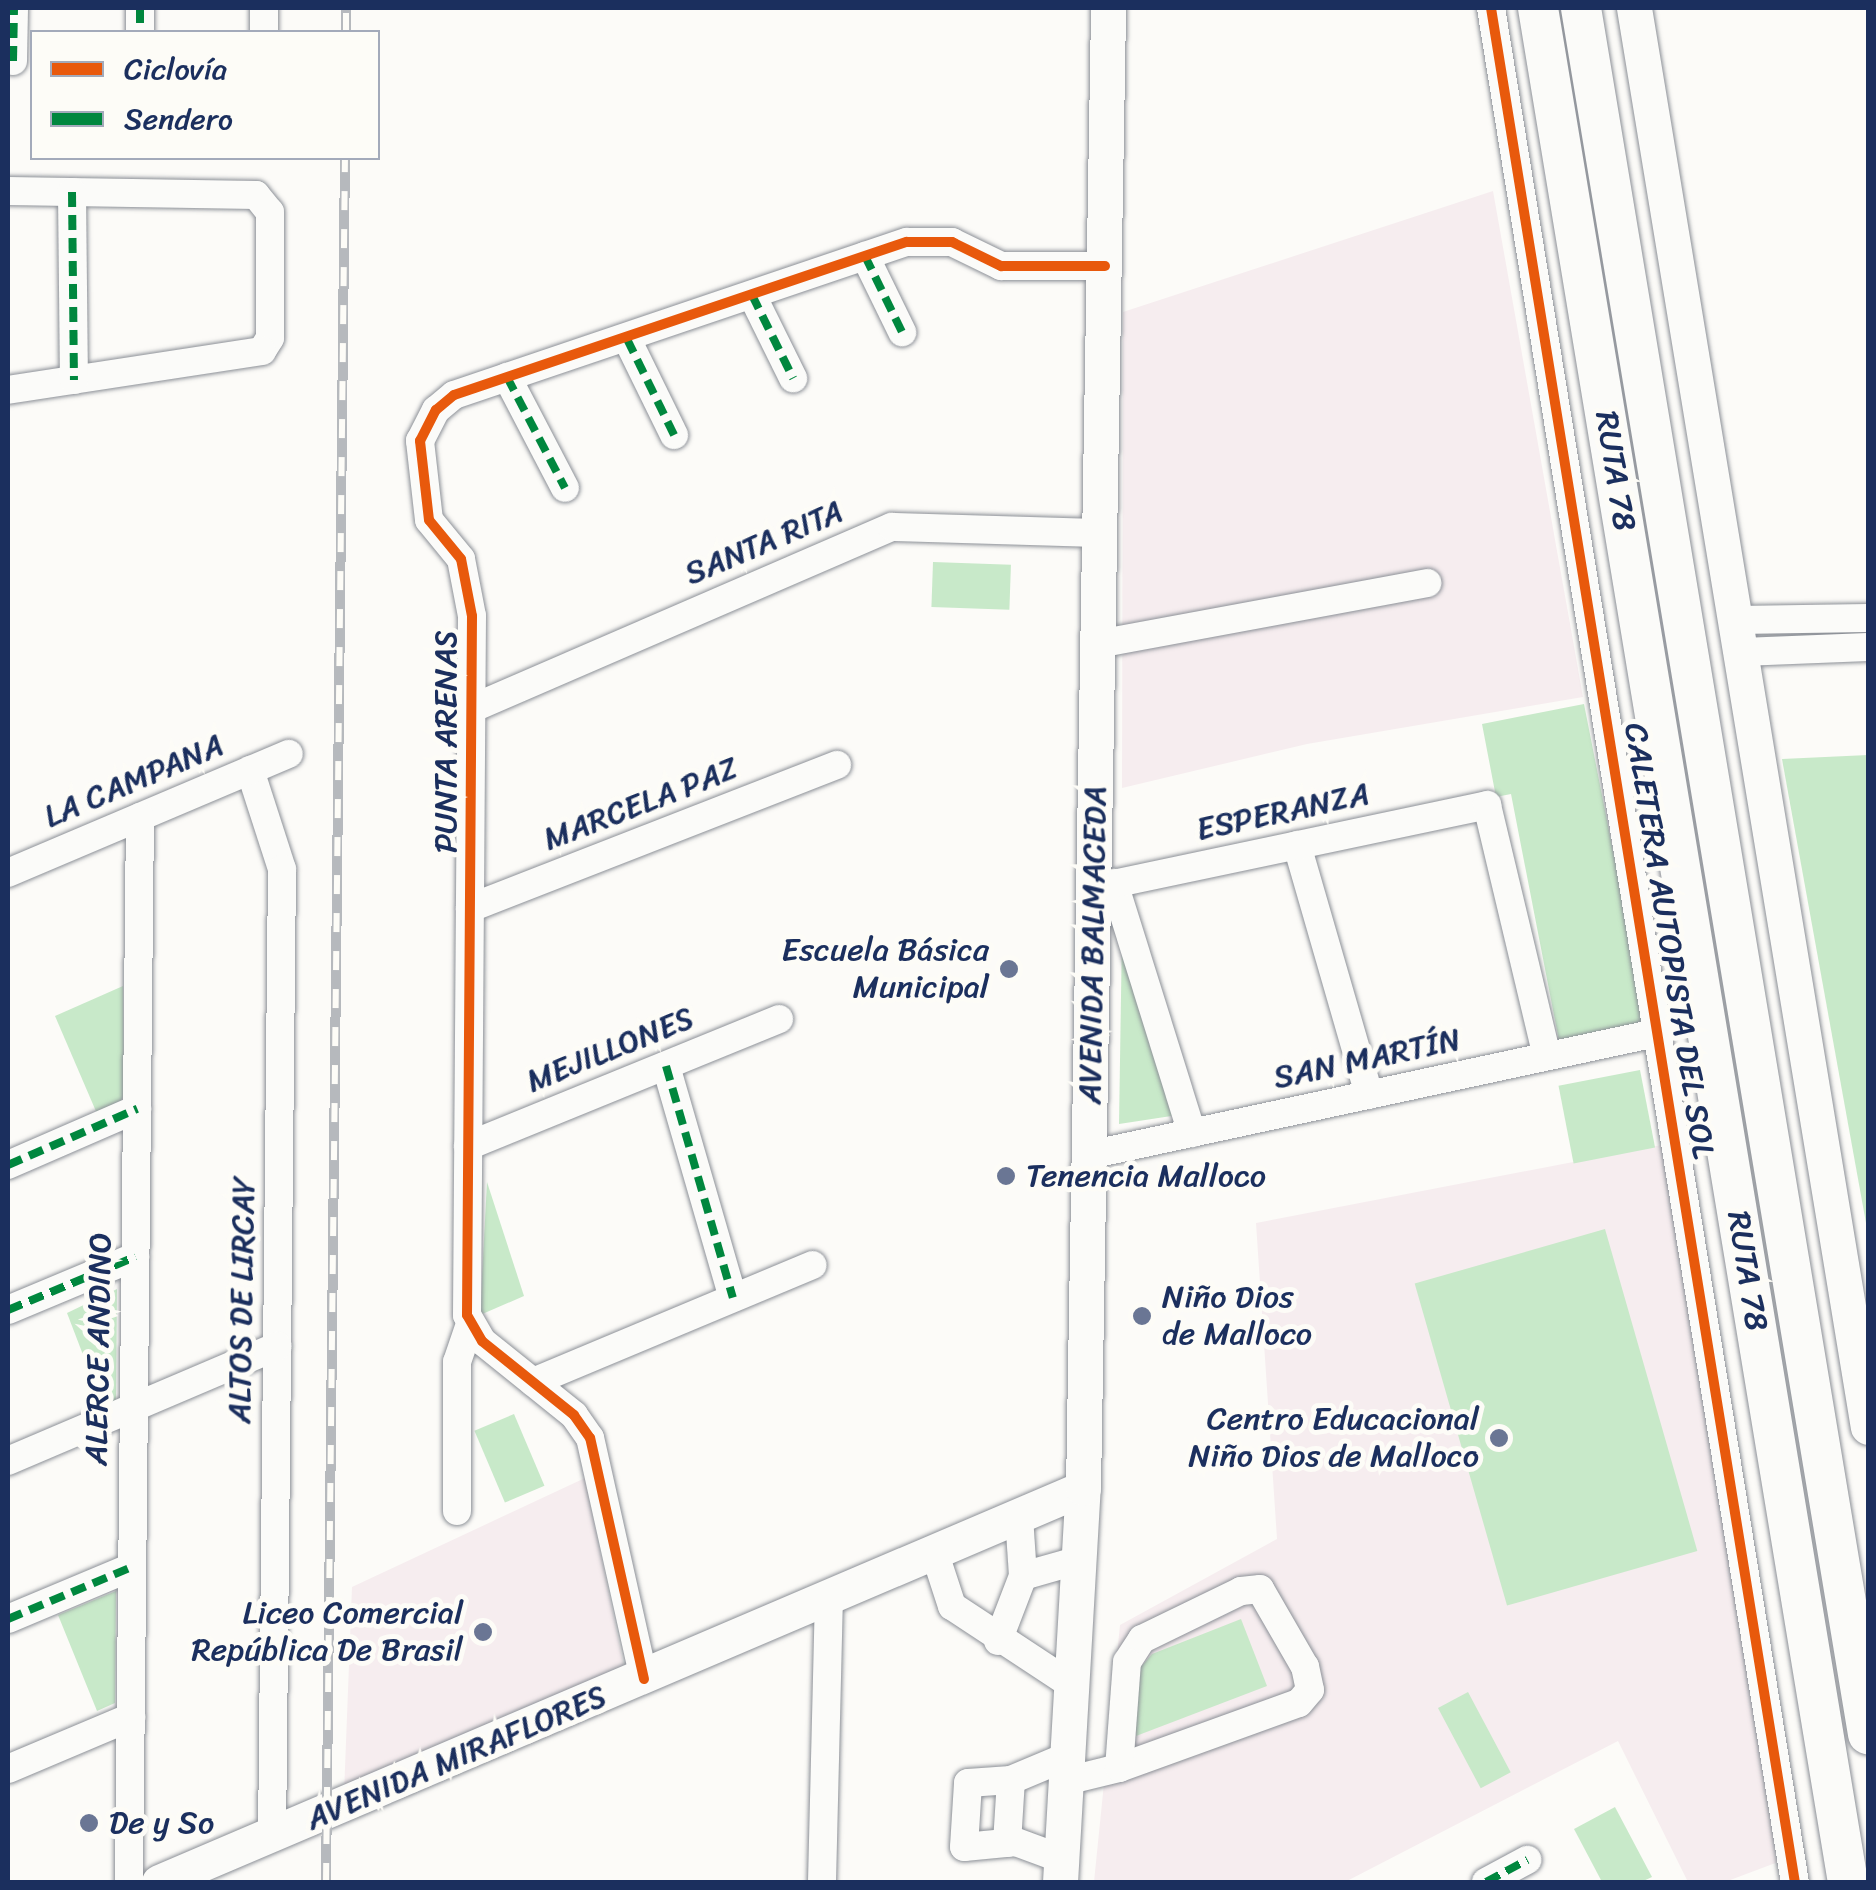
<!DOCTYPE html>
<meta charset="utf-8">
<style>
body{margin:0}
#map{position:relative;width:1876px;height:1890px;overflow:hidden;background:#fcfbf8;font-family:Sriracha,sans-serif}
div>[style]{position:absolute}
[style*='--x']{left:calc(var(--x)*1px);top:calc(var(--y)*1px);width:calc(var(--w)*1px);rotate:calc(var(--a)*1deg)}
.built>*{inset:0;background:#f6edef}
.green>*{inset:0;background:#c8e9c9;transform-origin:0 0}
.roads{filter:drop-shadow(0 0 2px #8c9097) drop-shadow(0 0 2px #8c9097)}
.minor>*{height:28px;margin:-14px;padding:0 14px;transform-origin:14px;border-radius:14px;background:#fbfbf9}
.major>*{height:35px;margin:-17.5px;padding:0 17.5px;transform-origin:17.5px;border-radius:17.5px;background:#fbfbf9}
.highway>*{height:40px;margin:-20px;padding:0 20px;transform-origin:20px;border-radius:20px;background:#fbfbf9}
.rail>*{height:10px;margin-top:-5px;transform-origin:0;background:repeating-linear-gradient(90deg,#fdfcf7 0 19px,#b6b9bd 0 38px);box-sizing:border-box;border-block:2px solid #b6b9bd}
.quiet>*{height:8px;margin-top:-4px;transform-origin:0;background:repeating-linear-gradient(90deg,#00873e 0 15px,transparent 0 23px)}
.cycleway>*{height:10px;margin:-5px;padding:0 5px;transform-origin:5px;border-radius:5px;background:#e8590c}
.dots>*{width:28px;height:28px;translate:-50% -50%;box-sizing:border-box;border:5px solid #fdfcf7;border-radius:50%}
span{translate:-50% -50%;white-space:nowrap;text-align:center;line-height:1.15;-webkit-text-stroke:10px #fdfcf7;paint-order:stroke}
.street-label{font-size:32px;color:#1b2f5e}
.poi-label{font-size:32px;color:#1b2f5e}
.right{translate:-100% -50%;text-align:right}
.left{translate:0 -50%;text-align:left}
.frame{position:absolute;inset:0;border:10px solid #1b2f5e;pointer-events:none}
.legend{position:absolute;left:30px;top:30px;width:350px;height:130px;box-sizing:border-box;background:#fdfcf7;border:2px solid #a3aaba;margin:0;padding:12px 18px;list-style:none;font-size:30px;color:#1b2f5e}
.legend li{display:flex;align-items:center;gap:20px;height:50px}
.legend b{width:50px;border:2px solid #a3aaba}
</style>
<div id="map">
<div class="built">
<div style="clip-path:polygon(1493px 191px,1583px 697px,1307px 744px,1122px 788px,1123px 312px)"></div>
<div style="clip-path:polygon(1682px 1141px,1791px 1857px,1725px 1882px,1688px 1882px,1618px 1741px,1345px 1882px,1094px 1882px,1120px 1625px,1277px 1539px,1256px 1223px)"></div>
<div style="clip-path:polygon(585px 1478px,626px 1677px,344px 1794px,352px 1587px)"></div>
</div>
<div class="green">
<div style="left:933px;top:562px;width:78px;height:45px;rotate:2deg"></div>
<div style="clip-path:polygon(1584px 704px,1648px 1028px,1560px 1046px,1511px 794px,1496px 797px,1482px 724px)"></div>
<div style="clip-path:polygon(1868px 755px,1868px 1234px,1782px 759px)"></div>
<div style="clip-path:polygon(1122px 932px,1178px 1115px,1119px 1124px)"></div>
<div style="clip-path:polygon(123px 986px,124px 1095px,117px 1108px,98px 1116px,55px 1016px)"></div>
<div style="left:1640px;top:1070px;width:79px;height:83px;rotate:79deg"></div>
<div style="clip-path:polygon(487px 1182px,524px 1296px,480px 1315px)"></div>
<div style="left:1605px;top:1229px;width:335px;height:198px;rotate:74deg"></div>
<div style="clip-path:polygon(117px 1289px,116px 1401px,103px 1407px,67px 1313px)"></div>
<div style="left:514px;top:1414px;width:78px;height:43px;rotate:67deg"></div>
<div style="clip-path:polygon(116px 1591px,115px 1703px,97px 1711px,58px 1615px)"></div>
<div style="clip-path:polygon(1241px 1619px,1267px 1686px,1136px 1736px,1132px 1677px,1152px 1654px)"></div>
<div style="left:1468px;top:1692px;width:91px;height:34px;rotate:62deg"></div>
<div style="clip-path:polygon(1615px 1807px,1652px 1877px,1641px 1882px,1602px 1882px,1574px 1829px)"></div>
</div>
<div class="roads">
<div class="minor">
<div style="--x:140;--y:8;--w:24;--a:90"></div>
<div style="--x:1491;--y:8;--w:1898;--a:80.79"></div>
<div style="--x:264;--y:32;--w:24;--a:-90"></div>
<div style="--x:13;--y:61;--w:53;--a:-88.9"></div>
<div style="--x:8;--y:191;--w:248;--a:0.9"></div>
<div style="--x:256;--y:195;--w:22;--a:51"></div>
<div style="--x:270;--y:212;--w:126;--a:90"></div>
<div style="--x:270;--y:338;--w:15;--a:122"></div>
<div style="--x:262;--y:351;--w:257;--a:171.3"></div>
<div style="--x:72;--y:192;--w:188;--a:89.4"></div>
<div style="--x:865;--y:256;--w:85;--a:64"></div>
<div style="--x:752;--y:295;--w:93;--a:63.7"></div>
<div style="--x:627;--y:339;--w:107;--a:63.9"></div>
<div style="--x:507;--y:377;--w:125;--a:62.4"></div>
<div style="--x:1737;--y:620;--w:131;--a:-0.9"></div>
<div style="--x:1098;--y:644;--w:335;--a:-10.5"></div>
<div style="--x:1742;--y:652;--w:126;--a:-2.3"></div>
<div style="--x:473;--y:708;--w:456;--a:-23.4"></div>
<div style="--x:892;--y:527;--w:208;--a:1.7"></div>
<div style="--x:250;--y:770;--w:104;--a:72.1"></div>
<div style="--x:282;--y:869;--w:967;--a:90.59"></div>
<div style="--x:1297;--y:845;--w:260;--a:73.9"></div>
<div style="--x:8;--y:873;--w:305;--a:-23"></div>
<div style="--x:1114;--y:883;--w:262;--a:72.7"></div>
<div style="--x:1094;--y:888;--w:402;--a:-11.9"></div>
<div style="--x:1487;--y:805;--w:258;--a:76.6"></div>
<div style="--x:470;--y:908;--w:394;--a:-21.3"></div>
<div style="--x:666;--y:1066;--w:241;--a:73.9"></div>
<div style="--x:468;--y:1146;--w:336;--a:-22.2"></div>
<div style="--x:1089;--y:1155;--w:585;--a:-12.14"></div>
<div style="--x:8;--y:1165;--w:141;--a:-23.5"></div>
<div style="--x:8;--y:1310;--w:138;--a:-22.7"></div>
<div style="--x:533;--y:1382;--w:303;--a:-22.7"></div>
<div style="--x:8;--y:1461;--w:293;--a:-23.1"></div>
<div style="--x:457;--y:1511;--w:149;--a:-90"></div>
<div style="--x:457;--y:1362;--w:40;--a:-71.1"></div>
<div style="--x:1019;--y:1517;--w:59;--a:86.1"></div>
<div style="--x:935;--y:1554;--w:55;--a:71.9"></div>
<div style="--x:952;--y:1606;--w:144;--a:33.4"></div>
<div style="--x:8;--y:1619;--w:134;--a:-22.8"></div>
<div style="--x:998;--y:1641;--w:70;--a:-69"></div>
<div style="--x:1023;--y:1576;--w:58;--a:-15.9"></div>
<div style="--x:644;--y:1679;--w:247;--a:-102.6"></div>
<div style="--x:590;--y:1438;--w:28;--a:-125"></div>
<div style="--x:574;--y:1415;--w:118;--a:-141.2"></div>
<div style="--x:482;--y:1341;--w:30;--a:-120"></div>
<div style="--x:467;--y:1315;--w:699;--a:-89.59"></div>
<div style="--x:472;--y:616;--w:58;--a:-100.9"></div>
<div style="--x:461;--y:559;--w:50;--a:-129.4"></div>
<div style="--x:429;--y:520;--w:80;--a:-96.5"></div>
<div style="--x:420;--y:441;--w:35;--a:-63"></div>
<div style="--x:436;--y:410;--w:23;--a:-40"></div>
<div style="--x:454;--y:395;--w:478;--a:-18.7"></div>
<div style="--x:907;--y:242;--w:45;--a:0"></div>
<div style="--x:952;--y:242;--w:55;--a:26.1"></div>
<div style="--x:1001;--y:266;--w:104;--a:0"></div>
<div style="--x:8;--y:1769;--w:134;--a:-22.9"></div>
<div style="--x:1066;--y:1781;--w:55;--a:-13.8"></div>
<div style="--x:1119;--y:1768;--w:191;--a:-19.9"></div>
<div style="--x:1299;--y:1703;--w:17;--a:-50"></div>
<div style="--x:1310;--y:1690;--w:24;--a:-102"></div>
<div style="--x:1305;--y:1667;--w:90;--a:-120"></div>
<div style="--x:1260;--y:1589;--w:19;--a:174"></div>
<div style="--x:1241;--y:1591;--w:110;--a:154.1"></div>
<div style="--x:1142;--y:1639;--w:27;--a:123"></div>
<div style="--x:1127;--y:1662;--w:106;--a:94.3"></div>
<div style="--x:1007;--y:1843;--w:63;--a:-86.4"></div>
<div style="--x:1062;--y:1859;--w:49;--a:-159.7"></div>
<div style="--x:1016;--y:1842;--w:52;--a:174.5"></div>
<div style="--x:964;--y:1847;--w:64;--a:-86.4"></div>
<div style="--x:968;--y:1783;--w:43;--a:-4"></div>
<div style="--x:1011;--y:1780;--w:62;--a:-22.8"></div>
<div style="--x:129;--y:1882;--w:1065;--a:-89.41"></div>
<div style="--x:822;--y:1882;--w:281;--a:-88.6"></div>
<div style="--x:1486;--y:1882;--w:47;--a:-28.2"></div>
</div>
<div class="major">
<div style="--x:1634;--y:8;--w:1438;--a:80.64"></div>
<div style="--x:159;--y:1882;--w:1004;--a:-23.09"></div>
<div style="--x:1060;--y:1882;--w:395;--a:-86.7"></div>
<div style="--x:1083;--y:1488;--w:1480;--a:-89.03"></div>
</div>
<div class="highway">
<div style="--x:1538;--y:8;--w:1899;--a:80.61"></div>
<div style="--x:1581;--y:8;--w:1750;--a:80.56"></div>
</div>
</div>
<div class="rail">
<div style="--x:346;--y:32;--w:24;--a:-90"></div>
<div style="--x:326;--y:1882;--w:1724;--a:-89.37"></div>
</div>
<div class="quiet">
<div style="--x:140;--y:8;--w:24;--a:90"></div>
<div style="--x:13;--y:61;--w:53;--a:-88.9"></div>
<div style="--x:72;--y:192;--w:188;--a:89.4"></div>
<div style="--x:865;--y:256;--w:85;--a:64"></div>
<div style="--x:752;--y:295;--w:93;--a:63.7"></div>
<div style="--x:627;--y:339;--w:107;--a:63.9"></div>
<div style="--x:507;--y:377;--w:125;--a:62.4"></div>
<div style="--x:666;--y:1066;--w:241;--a:73.9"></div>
<div style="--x:8;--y:1165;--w:141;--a:-23.5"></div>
<div style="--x:8;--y:1310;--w:138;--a:-22.7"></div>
<div style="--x:8;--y:1619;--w:134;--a:-22.8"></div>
<div style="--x:1486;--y:1882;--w:47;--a:-28.2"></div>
</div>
<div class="cycleway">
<div style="--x:1491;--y:8;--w:1898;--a:80.79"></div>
<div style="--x:644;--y:1679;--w:247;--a:-102.6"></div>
<div style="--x:590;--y:1438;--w:28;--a:-125"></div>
<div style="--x:574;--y:1415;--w:118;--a:-141.2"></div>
<div style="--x:482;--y:1341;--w:30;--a:-120"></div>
<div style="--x:467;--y:1315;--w:699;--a:-89.59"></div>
<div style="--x:472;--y:616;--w:58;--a:-100.9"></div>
<div style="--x:461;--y:559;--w:50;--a:-129.4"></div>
<div style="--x:429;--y:520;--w:80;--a:-96.5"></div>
<div style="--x:420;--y:441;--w:35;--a:-63"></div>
<div style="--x:436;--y:410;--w:23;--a:-40"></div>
<div style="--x:454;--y:395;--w:478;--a:-18.7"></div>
<div style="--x:907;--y:242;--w:45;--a:0"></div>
<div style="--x:952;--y:242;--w:55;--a:26.1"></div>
<div style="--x:1001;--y:266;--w:104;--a:0"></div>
</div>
<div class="dots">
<div style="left:1009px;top:969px;background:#6a7694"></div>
<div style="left:1006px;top:1176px;background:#6a7694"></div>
<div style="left:1142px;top:1316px;background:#6a7694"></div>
<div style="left:1499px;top:1438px;background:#6a7694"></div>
<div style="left:483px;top:1632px;background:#6a7694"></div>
<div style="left:89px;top:1823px;background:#6a7694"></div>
</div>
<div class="street-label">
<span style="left:1615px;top:471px;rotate:81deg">RUTA 78</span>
<span style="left:764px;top:543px;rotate:-23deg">SANTA RITA</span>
<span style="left:446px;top:742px;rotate:-90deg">PUNTA ARENAS</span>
<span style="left:134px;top:781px;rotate:-23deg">LA CAMPANA</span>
<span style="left:641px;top:804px;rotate:-21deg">MARCELA PAZ</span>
<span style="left:1283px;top:812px;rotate:-12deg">ESPERANZA</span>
<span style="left:1669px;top:941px;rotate:81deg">CALETERA AUTOPISTA DEL SOL</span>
<span style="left:1093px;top:945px;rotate:-89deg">AVENIDA BALMACEDA</span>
<span style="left:610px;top:1050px;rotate:-22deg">MEJILLONES</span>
<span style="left:1367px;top:1059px;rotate:-12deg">SAN MARTÍN</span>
<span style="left:1747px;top:1271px;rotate:81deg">RUTA 78</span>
<span style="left:242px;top:1300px;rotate:-89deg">ALTOS DE LIRCAY</span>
<span style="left:99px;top:1349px;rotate:-89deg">ALERCE ANDINO</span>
<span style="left:456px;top:1758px;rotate:-23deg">AVENIDA MIRAFLORES</span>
</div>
<div class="poi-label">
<span class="right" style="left:989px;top:969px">Escuela Básica<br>Municipal</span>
<span class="left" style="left:1026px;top:1176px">Tenencia Malloco</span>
<span class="left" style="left:1162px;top:1316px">Niño Dios<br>de Malloco</span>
<span class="right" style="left:1479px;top:1438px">Centro Educacional<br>Niño Dios de Malloco</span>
<span class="right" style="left:463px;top:1632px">Liceo Comercial<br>República De Brasil</span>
<span class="left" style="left:109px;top:1823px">De y So</span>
</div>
<div class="frame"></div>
<ul class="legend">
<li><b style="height:12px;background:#e8590c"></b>Ciclovía</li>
<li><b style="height:12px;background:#00873e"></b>Sendero</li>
</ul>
</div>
